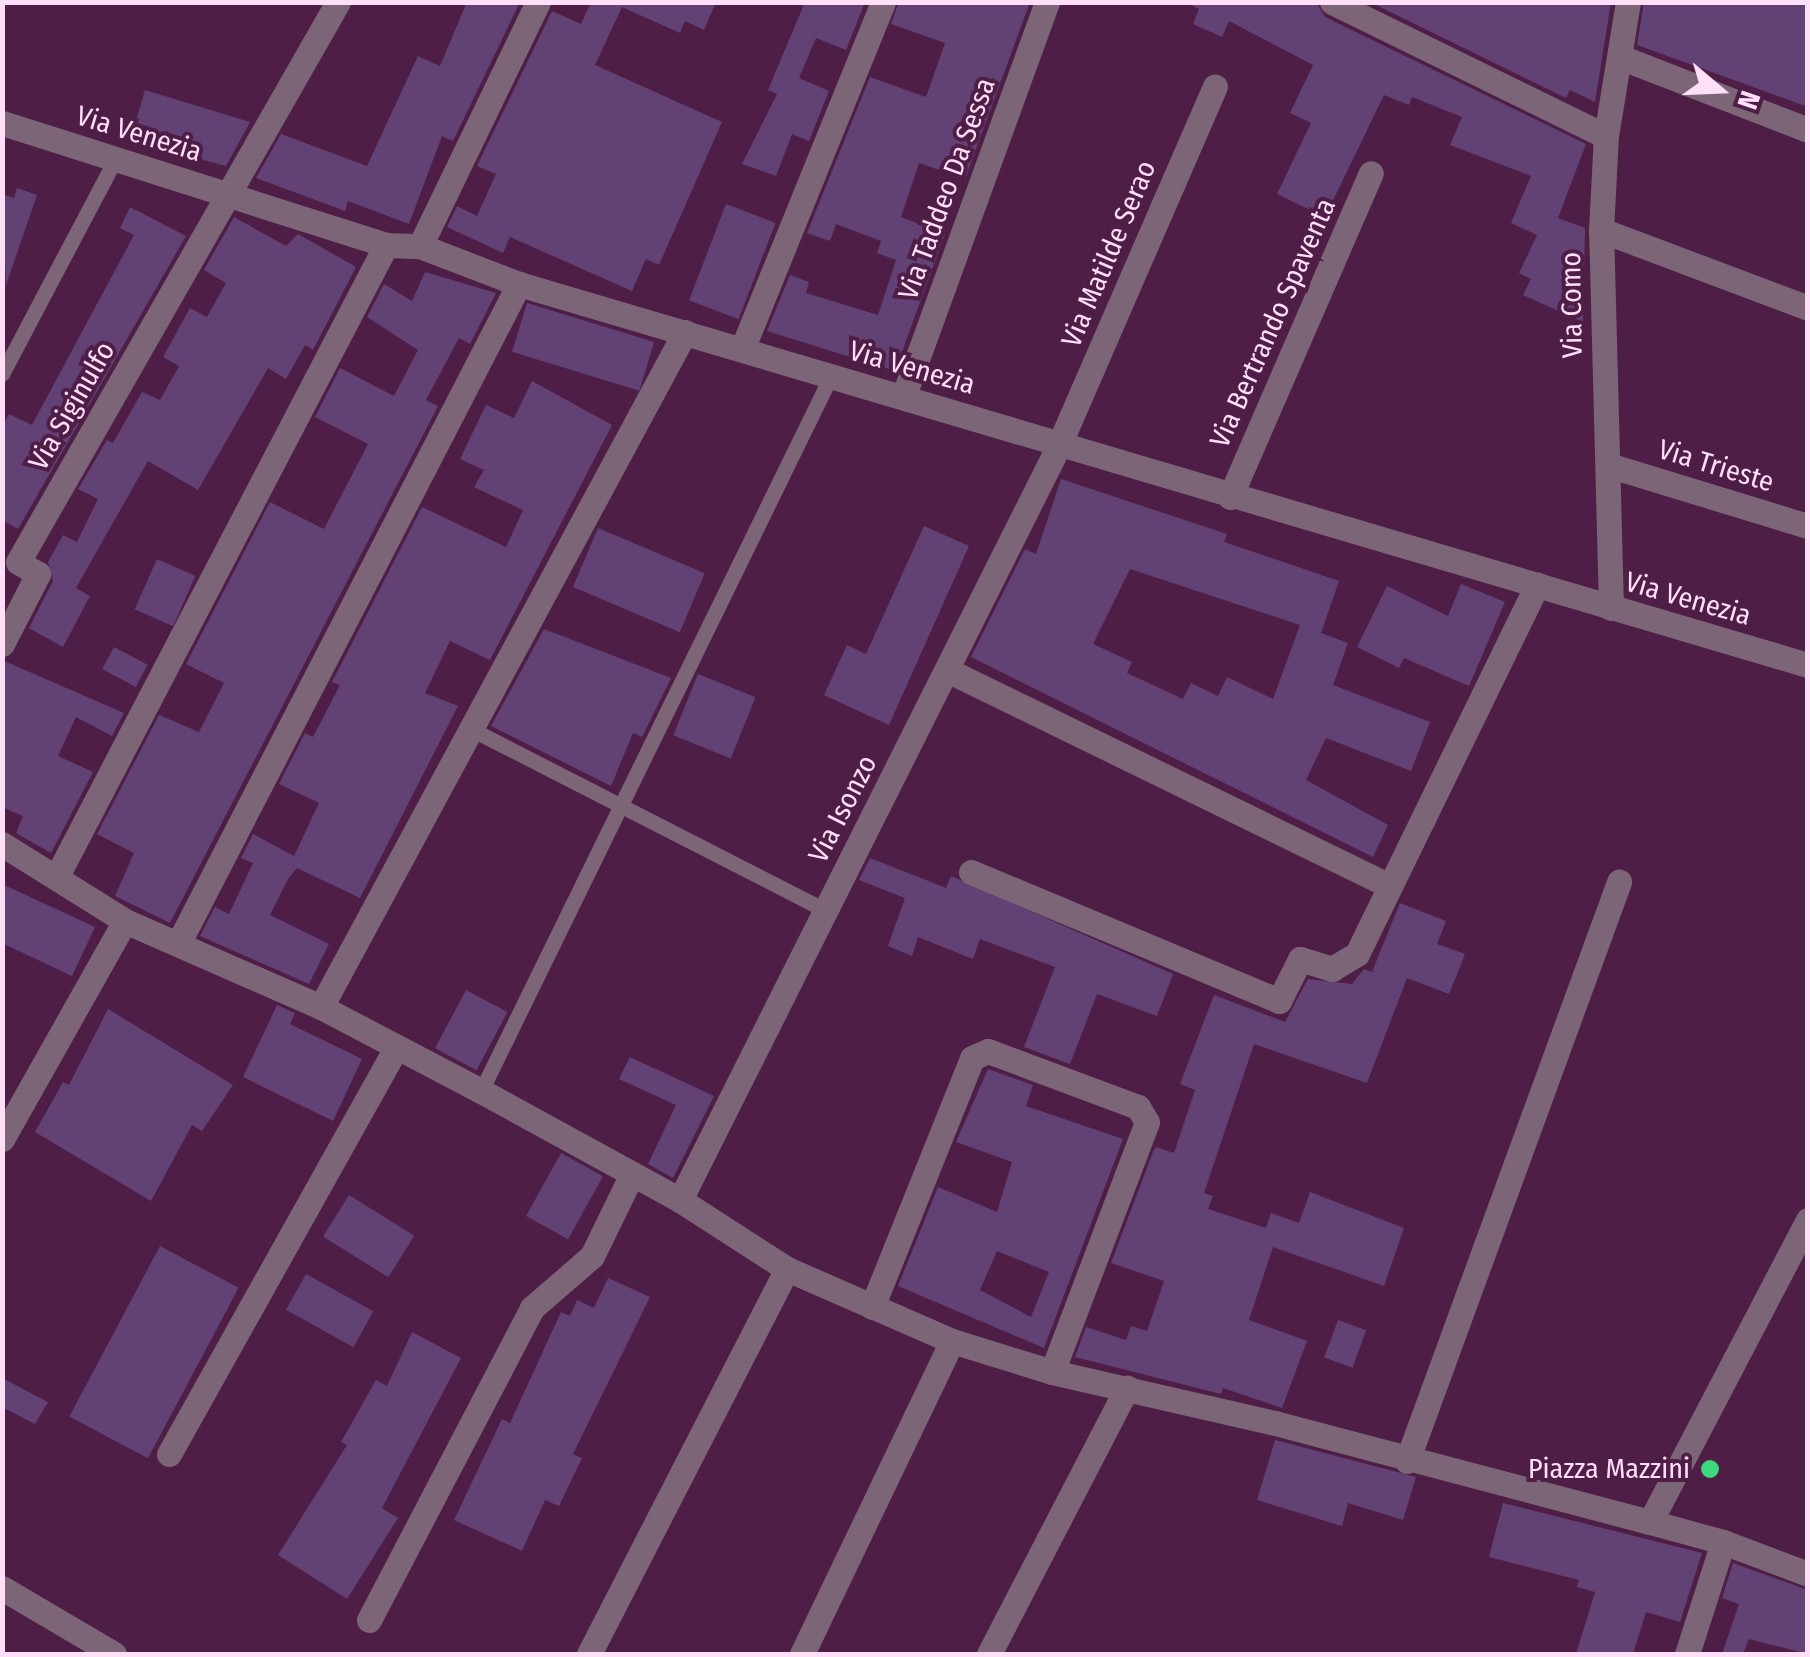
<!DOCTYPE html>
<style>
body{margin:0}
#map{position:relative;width:1810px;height:1657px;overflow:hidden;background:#4e1e47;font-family:"Fira Sans Condensed",sans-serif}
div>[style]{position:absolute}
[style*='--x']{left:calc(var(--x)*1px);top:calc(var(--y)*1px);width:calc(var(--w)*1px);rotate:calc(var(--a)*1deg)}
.building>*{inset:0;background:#624274;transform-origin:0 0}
.service>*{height:15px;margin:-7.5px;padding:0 7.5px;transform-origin:7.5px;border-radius:7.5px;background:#7c6577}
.minor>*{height:25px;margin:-12.5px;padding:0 12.5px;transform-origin:12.5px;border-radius:12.5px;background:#7c6577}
.tertiary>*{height:25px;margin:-12.5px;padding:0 12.5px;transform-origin:12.5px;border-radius:12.5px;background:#7c6577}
.dots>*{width:28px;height:28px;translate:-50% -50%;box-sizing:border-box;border:5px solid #4e1e47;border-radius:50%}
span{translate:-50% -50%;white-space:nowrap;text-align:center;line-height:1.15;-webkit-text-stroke:8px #4e1e47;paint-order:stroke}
.street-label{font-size:28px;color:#fedff7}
.poi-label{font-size:28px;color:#fedff7}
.right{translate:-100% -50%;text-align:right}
.frame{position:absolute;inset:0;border:5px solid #fedff7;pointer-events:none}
.north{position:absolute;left:1670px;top:40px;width:100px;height:100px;-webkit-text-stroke:8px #4e1e47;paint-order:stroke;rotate:109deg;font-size:28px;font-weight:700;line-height:40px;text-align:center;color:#fedff7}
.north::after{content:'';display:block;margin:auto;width:35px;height:45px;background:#fedff7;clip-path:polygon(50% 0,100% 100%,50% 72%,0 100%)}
</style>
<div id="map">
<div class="building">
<div style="clip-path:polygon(467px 2px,520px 2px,453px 141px,442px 136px,409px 224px,348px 201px,345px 211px,256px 178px,281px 134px,367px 166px,418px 56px,440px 66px)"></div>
<div style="clip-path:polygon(591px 2px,716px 2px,704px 30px,685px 21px,680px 33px,622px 7px,595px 65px,722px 122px,659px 265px,646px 259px,632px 291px,510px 237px,503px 253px,447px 227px,457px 206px,477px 216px,496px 174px,477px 166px,552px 11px,581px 24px)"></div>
<div style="clip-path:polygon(805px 2px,865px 2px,846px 50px,816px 38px,799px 78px,829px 91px,809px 141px,792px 134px,776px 176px,742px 164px,777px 94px,768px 90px)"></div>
<div style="clip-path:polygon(899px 2px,1030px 2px,965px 179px,919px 163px,901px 217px,945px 234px,895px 371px,767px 331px,790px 275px,809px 282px,806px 293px,878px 315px,896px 260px,877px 253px,881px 241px,836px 224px,830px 241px,807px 233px,870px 77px,926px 97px,945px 43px,891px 24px)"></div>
<div style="clip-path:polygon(1186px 2px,1316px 2px,1325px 17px,1586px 144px,1558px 218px,1585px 228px,1583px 322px,1523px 295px,1531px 279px,1519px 273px,1537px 235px,1511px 223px,1531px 176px,1450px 145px,1462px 117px,1412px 97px,1409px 105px,1384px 95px,1325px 217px,1277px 194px,1311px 123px,1290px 113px,1313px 65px,1229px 21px,1222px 37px,1193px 24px,1199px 9px)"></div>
<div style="clip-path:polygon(1370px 2px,1611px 2px,1595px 102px,1570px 90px,1566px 98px)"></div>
<div style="clip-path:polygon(1644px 2px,1808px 2px,1808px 107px,1637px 45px)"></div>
<div style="clip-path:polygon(145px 90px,250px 122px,226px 166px,130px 141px)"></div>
<div style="clip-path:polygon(17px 188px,37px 195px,6px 285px,2px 194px,14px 198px)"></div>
<div style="left:726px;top:204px;width:53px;height:103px;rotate:21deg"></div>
<div style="clip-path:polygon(130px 207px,186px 236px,18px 529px,2px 520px,2px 427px,9px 414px,32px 425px,134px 235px,120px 228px)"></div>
<div style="clip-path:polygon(234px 217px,286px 246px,298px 234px,356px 267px,313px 350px,305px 345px,286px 379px,268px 368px,198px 490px,148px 461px,76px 588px,90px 596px,63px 647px,29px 628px,53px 581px,48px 562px,63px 535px,77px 542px,98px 499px,78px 489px,107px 440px,113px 443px,142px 392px,160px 400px,179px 366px,163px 357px,190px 308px,207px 317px,226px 283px,204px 270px)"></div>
<div style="clip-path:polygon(425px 272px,496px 293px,470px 344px,459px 338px,426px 400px,438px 406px,170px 923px,115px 896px,134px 853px,97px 834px,159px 715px,199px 732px,224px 683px,186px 664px,270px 502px,324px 529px,368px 444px,315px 417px,340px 368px,394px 396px,418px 350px,367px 317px,384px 284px,412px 301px)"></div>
<div style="left:527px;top:303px;width:133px;height:51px;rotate:17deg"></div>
<div style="clip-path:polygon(532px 381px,612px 425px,490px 660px,450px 641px,425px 693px,458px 706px,360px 898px,297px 868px,288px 879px,270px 915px,329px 944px,309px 984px,200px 936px,215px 907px,229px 914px,253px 863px,241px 858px,253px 834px,294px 856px,319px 803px,279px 784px,305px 733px,313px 737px,340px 685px,332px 682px,422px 507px,506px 547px,523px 510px,474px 487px,484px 470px,460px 459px,486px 405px,514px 418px)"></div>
<div style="clip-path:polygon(evenodd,1061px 479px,1227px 534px,1224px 542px,1339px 581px,1321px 633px,1348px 643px,1333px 685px,1430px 722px,1411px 771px,1326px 738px,1306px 780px,1388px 825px,1373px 857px,971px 657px,1025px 549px,1036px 554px,1061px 479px,1130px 569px,1300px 625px,1273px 699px,1227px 677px,1218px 696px,1191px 683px,1183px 699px,1127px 673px,1132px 662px,1093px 644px,1130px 569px)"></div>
<div style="clip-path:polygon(924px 526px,969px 546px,889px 725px,824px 695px,847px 645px,866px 654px)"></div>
<div style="left:598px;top:528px;width:116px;height:64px;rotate:23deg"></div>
<div style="left:157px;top:559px;width:42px;height:55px;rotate:24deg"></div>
<div style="clip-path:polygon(1461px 584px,1505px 602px,1469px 686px,1404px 658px,1399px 668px,1357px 647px,1387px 586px,1448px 616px)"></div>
<div style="clip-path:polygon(544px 629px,671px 678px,642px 737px,633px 733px,611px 786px,491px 726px)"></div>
<div style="left:114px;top:647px;width:38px;height:25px;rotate:28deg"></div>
<div style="clip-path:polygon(2px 660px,124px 713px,112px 736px,76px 717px,58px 756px,93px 772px,51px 853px,16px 833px,23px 816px,2px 807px)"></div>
<div style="left:698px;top:674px;width:62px;height:66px;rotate:22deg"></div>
<div style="clip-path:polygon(870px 858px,946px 888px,951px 876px,1173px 974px,1157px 1016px,1097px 994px,1070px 1064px,1024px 1047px,1055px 967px,980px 939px,973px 959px,918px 937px,912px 956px,888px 946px,905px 898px,859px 880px)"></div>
<div style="clip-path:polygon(2px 884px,95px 927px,72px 976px,2px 943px)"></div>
<div style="clip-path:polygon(1400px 903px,1446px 921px,1437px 944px,1465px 954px,1449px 994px,1407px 978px,1367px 1083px,1254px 1044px,1204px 1193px,1213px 1196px,1208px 1209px,1266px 1228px,1271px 1213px,1299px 1223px,1310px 1192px,1404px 1228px,1384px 1286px,1273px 1247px,1249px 1320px,1307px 1341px,1282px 1408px,1223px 1388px,1221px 1394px,1075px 1357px,1086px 1327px,1126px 1340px,1131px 1326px,1147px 1331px,1164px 1281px,1111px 1263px,1153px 1152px,1156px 1147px,1174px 1153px,1195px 1090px,1180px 1084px,1214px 995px,1285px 1022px,1308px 979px,1352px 984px,1364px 969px,1372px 972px)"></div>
<div style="left:466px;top:990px;width:47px;height:66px;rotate:28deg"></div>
<div style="clip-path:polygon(277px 1005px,295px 1013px,290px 1024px,362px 1059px,333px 1121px,243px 1077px)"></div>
<div style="clip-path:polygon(108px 1009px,233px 1085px,202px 1131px,192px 1125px,151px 1201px,35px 1132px,63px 1082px,69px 1085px)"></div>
<div style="clip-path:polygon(630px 1057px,714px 1096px,673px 1178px,648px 1164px,676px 1105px,619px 1079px)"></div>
<div style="clip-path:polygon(evenodd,988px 1069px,1033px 1085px,1026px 1106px,1123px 1139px,1044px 1348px,898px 1286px,938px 1187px,997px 1212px,1012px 1162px,956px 1142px,988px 1069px,997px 1251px,1049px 1272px,1031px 1317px,980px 1290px,997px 1251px)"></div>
<div style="left:561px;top:1153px;width:48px;height:72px;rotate:29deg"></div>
<div style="left:349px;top:1195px;width:77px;height:49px;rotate:32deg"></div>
<div style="left:160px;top:1246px;width:89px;height:193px;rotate:28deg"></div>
<div style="left:306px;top:1274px;width:77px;height:41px;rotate:29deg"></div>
<div style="clip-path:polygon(608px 1278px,650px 1297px,573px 1454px,582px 1458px,559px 1506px,545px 1500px,522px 1551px,454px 1520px,502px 1419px,510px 1423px,561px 1312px,570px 1316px,577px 1300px,594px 1308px)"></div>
<div style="left:1338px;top:1320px;width:30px;height:40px;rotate:20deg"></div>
<div style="clip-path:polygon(412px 1332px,461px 1358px,382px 1508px,398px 1518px,347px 1599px,278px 1555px,347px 1445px,341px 1442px,376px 1380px,387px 1386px)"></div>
<div style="clip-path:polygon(2px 1378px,48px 1402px,35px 1424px,2px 1407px)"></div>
<div style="clip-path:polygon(1275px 1440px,1416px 1477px,1403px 1520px,1348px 1503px,1342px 1526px,1257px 1500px)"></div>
<div style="clip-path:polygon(1503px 1503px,1702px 1553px,1680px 1622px,1646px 1612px,1633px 1654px,1576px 1654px,1595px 1592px,1577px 1587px,1579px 1580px,1489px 1557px)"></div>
<div style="clip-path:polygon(1733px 1563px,1808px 1590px,1808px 1654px,1749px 1639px,1743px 1654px,1722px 1654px,1739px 1604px,1722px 1598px)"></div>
</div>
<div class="service">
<div style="--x:2;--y:374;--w:244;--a:-62.2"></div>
<div style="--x:471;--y:729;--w:399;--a:27.1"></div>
<div style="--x:481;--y:1091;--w:796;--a:-63.92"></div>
</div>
<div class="minor">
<div style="--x:1332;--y:2;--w:305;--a:26.1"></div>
<div style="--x:1620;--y:57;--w:202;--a:21.2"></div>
<div style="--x:2;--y:123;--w:403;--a:17.6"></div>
<div style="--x:386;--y:245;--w:34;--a:2"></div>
<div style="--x:420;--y:246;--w:106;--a:21"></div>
<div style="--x:519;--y:284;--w:1344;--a:16.47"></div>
<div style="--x:1601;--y:230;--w:221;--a:20.6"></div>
<div style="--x:420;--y:246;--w:271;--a:-64.2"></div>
<div style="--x:743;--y:347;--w:372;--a:-67.9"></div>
<div style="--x:904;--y:395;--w:418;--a:-70"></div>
<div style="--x:1608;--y:465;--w:209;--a:17"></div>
<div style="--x:1230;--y:497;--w:353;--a:-66.5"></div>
<div style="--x:1611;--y:608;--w:378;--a:-91.5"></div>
<div style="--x:1601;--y:230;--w:94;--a:-87"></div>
<div style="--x:1606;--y:136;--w:136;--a:-80.7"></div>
<div style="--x:2;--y:644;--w:79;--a:-62.8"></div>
<div style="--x:38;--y:574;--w:23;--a:-149"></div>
<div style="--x:18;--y:562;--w:645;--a:-60.26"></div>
<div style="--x:947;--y:670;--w:493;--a:26"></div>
<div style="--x:2;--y:844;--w:145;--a:32"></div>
<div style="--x:125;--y:921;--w:214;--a:23.7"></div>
<div style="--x:321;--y:1007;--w:181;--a:27.7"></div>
<div style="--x:481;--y:1091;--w:227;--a:28.7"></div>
<div style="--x:680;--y:1200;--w:127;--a:32.8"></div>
<div style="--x:787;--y:1269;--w:180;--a:23.6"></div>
<div style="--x:952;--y:1341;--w:105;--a:17.2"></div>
<div style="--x:1052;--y:1372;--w:229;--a:12.9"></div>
<div style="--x:1275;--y:1423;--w:388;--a:14.8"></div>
<div style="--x:1650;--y:1522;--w:341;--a:-62.4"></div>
<div style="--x:971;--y:872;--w:334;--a:22.7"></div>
<div style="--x:1279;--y:1001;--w:47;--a:-63.4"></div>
<div style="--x:1300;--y:959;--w:34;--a:17"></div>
<div style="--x:1332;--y:969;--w:29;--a:-31"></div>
<div style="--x:1357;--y:954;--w:411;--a:-64"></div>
<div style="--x:57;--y:876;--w:712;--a:-62.46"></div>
<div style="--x:178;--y:944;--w:743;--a:-62.68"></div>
<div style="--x:321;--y:1007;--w:767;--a:-61.66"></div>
<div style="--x:2;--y:1139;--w:250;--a:-60.6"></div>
<div style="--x:680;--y:1200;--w:845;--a:-63.34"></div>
<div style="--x:1059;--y:445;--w:391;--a:-66.5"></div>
<div style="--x:872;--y:1307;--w:268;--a:-68.1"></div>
<div style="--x:972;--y:1058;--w:17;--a:-24"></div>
<div style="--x:988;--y:1051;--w:160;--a:20.5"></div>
<div style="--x:1138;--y:1107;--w:17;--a:59"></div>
<div style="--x:1147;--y:1122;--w:267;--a:110.8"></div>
<div style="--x:169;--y:1454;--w:465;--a:-60.8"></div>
<div style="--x:1407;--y:1461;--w:617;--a:-69.89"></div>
<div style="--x:1723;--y:1542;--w:91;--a:20.6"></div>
<div style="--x:2;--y:1588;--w:130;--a:30.5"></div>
<div style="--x:369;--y:1620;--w:352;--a:-62.4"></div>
<div style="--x:532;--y:1308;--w:79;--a:-40.9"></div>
<div style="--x:592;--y:1256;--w:91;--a:-64"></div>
<div style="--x:589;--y:1654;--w:433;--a:-62.8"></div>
<div style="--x:802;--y:1654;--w:347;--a:-64.4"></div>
<div style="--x:989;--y:1654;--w:300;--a:-62.6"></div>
</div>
<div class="tertiary">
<div style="--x:1650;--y:1522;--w:76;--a:15.3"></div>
<div style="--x:1723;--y:1542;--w:118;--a:107.8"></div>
</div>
<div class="dots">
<div style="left:1710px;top:1469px;background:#3ed77d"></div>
</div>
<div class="street-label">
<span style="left:139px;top:134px;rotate:17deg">Via Venezia</span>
<span style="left:947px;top:189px;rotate:-70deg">Via Taddeo Da Sessa</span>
<span style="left:1109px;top:254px;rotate:-67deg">Via Matilde Serao</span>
<span style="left:1572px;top:305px;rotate:-91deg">Via Como</span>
<span style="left:1273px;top:323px;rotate:-66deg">Via Bertrando Spaventa</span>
<span style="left:912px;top:368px;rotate:16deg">Via Venezia</span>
<span style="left:72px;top:406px;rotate:-60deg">Via Siginulfo</span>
<span style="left:1716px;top:466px;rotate:17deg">Via Trieste</span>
<span style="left:1688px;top:599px;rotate:16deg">Via Venezia</span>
<span style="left:843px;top:809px;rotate:-63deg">Via Isonzo</span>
</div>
<div class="poi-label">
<span class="right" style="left:1690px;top:1469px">Piazza Mazzini</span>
</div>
<div class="frame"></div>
<div class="north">N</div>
</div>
